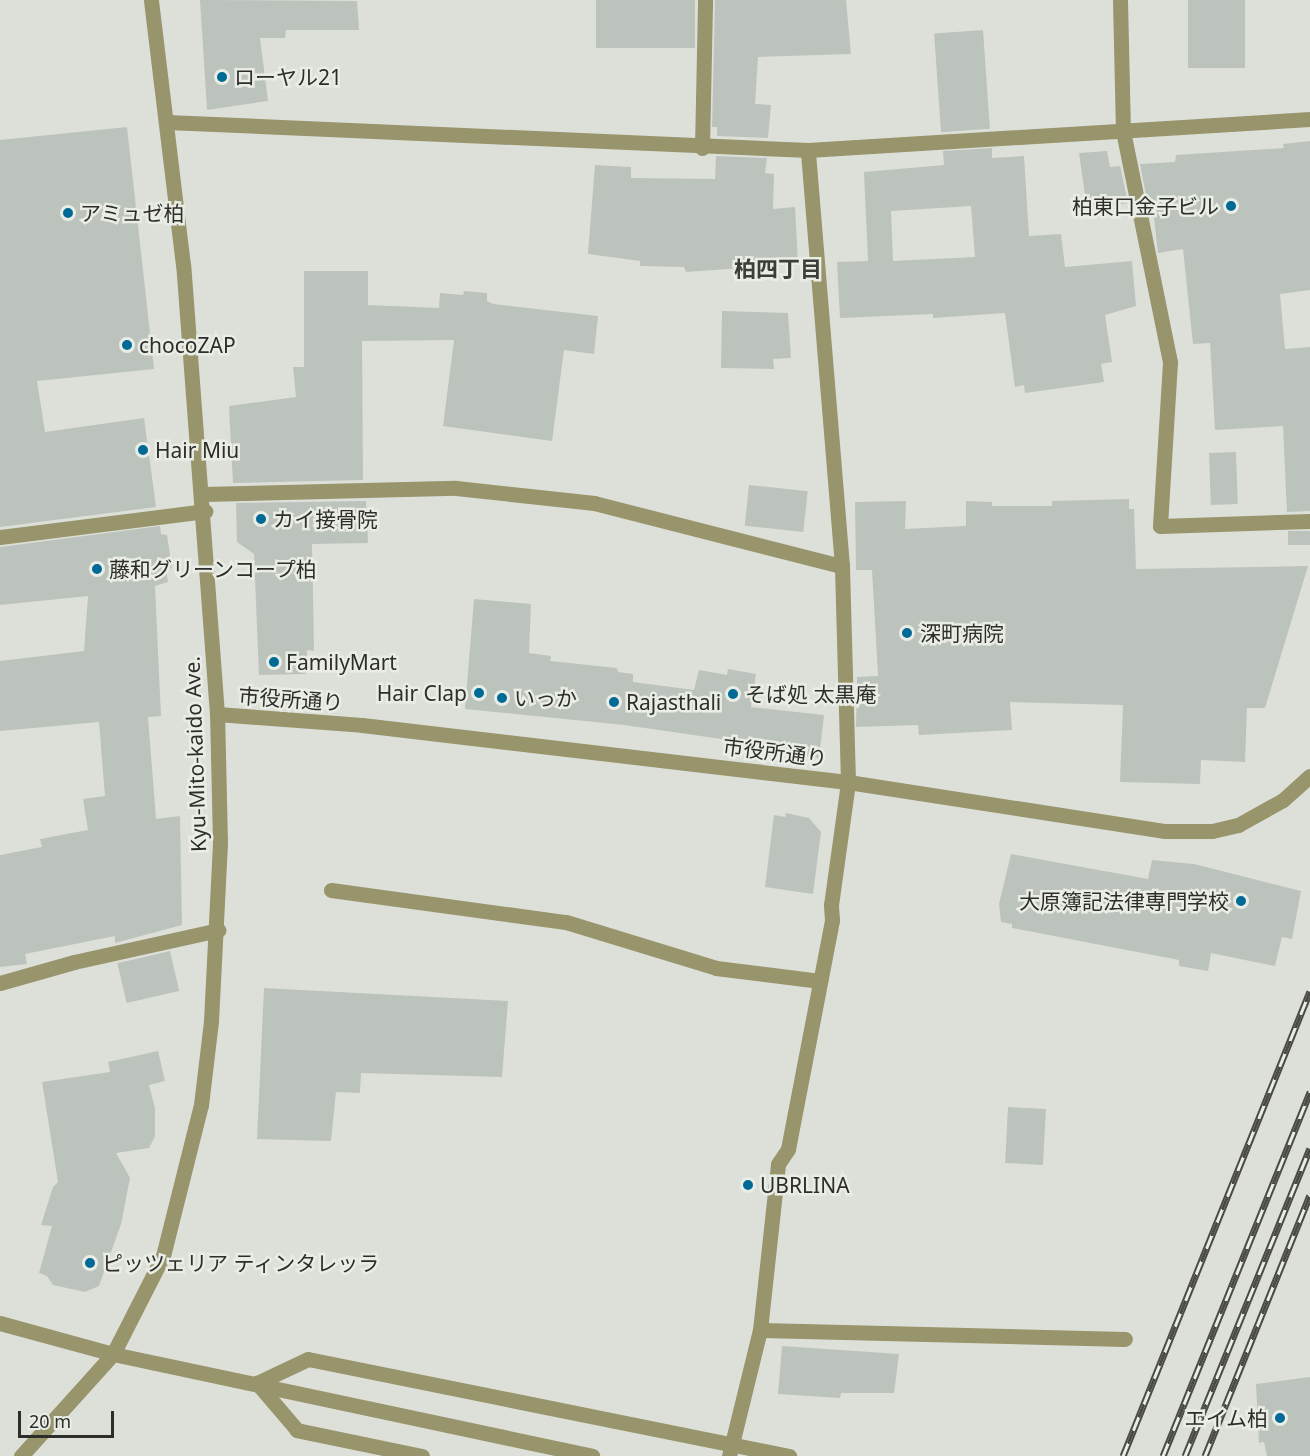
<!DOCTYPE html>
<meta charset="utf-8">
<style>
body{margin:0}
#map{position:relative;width:1310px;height:1456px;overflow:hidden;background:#dde0d8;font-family:"Noto Sans","Noto Sans JP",sans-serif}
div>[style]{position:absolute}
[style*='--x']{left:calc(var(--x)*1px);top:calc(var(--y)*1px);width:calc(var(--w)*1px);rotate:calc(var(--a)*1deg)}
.building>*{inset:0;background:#bcc3bd;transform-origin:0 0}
.minor>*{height:15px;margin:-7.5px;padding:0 7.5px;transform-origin:7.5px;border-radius:7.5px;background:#98946c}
.tertiary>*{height:15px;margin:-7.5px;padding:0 7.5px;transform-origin:7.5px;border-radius:7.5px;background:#98946c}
.rail>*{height:7px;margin-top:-3.5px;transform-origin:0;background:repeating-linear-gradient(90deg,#eaede5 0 14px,#4a4b47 0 28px);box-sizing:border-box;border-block:2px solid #4a4b47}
.dots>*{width:16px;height:16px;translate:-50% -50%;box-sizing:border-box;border:3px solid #eaede5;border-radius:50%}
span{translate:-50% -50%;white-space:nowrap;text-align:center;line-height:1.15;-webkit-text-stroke:5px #eaede5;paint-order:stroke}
.poi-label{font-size:21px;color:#2d2e2b}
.left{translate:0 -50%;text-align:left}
.right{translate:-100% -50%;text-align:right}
.street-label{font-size:21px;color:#2d2e2b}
.neighbourhood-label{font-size:22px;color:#3b3e37;font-weight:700}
.scale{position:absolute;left:18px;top:1411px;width:96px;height:27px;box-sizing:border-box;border:3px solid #2d2e2b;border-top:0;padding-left:8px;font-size:18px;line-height:21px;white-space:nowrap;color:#2d2e2b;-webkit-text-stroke:4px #eaede5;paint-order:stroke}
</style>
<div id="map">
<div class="building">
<div style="clip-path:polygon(200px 0,357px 1px,359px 30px,286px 30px,285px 38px,260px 38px,268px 101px,207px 110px)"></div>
<div style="left:596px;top:0;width:99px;height:48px"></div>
<div style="clip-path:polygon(715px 0,846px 0,851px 54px,758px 57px,755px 104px,771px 105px,768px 138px,717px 136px,717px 127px,712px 127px)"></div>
<div style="left:1188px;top:0;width:57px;height:68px"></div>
<div style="left:983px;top:30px;width:99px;height:49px;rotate:86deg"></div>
<div style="clip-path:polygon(127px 127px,154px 369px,37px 381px,45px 432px,144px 418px,156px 507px,0 527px,0 140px)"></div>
<div style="clip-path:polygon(1310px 141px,1310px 290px,1280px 294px,1285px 349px,1310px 347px,1310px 511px,1287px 512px,1283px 426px,1215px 430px,1210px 343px,1193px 344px,1183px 249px,1158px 253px,1152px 200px,1147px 200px,1140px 164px,1175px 162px,1176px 155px,1284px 148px,1283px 144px)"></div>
<div style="clip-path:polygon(evenodd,992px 148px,992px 158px,1024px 156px,1029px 236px,1061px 234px,1065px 267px,1132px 261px,1136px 306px,1105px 315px,1112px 362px,1101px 364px,1104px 382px,1025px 393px,1024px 385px,1015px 387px,1005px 313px,933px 318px,933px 314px,840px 318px,837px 262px,868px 261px,864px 172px,944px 165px,943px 151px,992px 148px,971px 206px,975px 257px,893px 261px,891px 211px,971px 206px)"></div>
<div style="clip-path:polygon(1107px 151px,1110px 167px,1120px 166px,1128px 203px,1087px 209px,1079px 153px)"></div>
<div style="clip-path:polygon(716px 156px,767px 158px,765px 173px,774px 174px,773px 209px,795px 207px,798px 264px,686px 272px,684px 267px,640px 266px,640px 261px,588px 254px,595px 165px,631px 167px,631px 178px,715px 179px)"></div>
<div style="clip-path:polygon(304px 271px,368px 271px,368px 305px,439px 308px,440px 293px,463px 295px,464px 291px,487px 293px,487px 301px,493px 304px,598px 316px,594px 354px,564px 350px,552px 441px,443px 426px,454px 340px,362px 341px,363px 480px,233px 483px,229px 406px,296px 397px,293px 367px,304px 367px)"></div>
<div style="clip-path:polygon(722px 311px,788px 313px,791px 358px,773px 359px,774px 369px,721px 368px)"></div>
<div style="left:1236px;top:452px;width:52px;height:27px;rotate:88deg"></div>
<div style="left:749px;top:485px;width:59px;height:41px;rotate:6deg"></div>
<div style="clip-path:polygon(1129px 499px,1129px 509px,1134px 509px,1136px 569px,1308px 566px,1265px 708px,1247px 708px,1245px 762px,1201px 760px,1200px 784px,1120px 782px,1123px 705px,1010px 702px,1012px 730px,919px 735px,918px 725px,856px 727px,857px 677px,878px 676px,872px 570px,856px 570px,855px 502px,906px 501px,905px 529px,966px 526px,966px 501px,992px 502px,992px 506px,1052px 506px,1052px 501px)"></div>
<div style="clip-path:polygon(366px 501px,368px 543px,312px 544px,314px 651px,307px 650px,306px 674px,259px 675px,254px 554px,237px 542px,236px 503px)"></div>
<div style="clip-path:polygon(160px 526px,161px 534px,167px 535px,172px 568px,166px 570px,168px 582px,155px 586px,161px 716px,148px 717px,156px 819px,180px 816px,182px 925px,115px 943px,115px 936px,25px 954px,27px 964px,0 967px,0 855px,42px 847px,40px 839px,88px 830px,83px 799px,105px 796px,99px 722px,0 731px,0 661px,84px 651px,88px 596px,0 605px,0 547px)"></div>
<div style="left:1288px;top:531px;width:22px;height:14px"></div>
<div style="clip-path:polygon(474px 599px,531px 604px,529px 653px,551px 656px,550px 661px,617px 668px,618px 672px,633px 674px,633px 682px,694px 690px,699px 670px,727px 675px,728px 669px,756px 674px,751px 707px,824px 715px,819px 758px,742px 746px,742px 742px,624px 725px,465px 709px)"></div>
<div style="clip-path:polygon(786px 813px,809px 818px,821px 832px,813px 894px,765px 887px,774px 815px,785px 817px)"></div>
<div style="clip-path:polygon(1011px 854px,1148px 879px,1152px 860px,1194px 864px,1301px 891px,1292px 939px,1282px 937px,1275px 966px,1211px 953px,1208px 971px,1179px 966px,1179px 960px,1012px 928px,1012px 924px,1001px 922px,999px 904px)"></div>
<div style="left:170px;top:951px;width:41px;height:54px;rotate:77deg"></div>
<div style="clip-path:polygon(264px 988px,508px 1001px,502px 1077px,361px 1073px,360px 1093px,336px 1092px,331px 1141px,257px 1139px)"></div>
<div style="clip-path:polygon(158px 1051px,165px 1081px,149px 1085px,155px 1108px,155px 1136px,149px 1148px,116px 1153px,130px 1178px,121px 1224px,99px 1286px,85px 1292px,53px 1285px,47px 1276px,39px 1273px,52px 1226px,41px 1225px,53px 1187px,58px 1182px,42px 1082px,110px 1072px,108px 1062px)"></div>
<div style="left:1008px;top:1107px;width:38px;height:56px;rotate:3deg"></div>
<div style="clip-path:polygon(782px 1346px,899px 1354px,894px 1393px,841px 1393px,840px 1398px,778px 1394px)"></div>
<div style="clip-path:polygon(1310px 1377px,1310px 1456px,1267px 1456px,1264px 1442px,1259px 1443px,1256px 1384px)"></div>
</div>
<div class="minor">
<div style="--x:1120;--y:0;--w:131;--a:88.7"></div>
<div style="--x:1123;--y:131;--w:236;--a:78.5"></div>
<div style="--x:1170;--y:362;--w:164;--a:93.5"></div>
<div style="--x:1160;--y:526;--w:150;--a:-1.9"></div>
<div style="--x:167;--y:122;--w:642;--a:2.5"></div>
<div style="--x:808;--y:150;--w:503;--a:-3.53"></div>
<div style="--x:702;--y:148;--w:148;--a:-88.8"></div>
<div style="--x:203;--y:494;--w:253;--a:-1.4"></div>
<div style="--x:456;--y:488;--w:139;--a:6.2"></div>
<div style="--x:594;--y:503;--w:256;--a:14.3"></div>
<div style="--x:0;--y:537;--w:207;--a:-7.2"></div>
<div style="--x:331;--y:890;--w:237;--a:7.8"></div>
<div style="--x:566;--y:922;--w:157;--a:17"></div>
<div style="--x:716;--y:968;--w:105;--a:7.1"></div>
<div style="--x:0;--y:983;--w:77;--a:-15.8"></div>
<div style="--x:74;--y:962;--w:148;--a:-12.5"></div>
<div style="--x:760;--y:1330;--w:365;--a:1.4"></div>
<div style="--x:422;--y:1456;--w:128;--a:-168.3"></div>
<div style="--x:297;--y:1430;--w:62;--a:-130.4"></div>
<div style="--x:257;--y:1383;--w:56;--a:-25.2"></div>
<div style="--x:308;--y:1359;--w:491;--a:11.4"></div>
<div style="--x:729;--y:1456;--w:130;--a:-76.2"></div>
<div style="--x:760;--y:1330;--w:167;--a:-83.8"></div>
<div style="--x:778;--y:1164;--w:18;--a:-56"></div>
<div style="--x:788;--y:1149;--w:233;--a:-79.1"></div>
<div style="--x:832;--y:920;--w:15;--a:-94"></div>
<div style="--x:831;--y:905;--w:124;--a:-82.1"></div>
<div style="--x:848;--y:782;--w:216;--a:-91.6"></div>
<div style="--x:842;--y:566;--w:417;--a:-94.7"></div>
</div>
<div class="tertiary">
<div style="--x:217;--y:714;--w:145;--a:4.3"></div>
<div style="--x:362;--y:725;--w:489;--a:6.7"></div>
<div style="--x:848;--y:782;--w:321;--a:8.8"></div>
<div style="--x:1165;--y:831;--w:47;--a:0"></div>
<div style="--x:1212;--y:831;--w:27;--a:-13"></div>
<div style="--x:1238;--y:825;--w:51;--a:-29.1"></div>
<div style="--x:1283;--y:800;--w:36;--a:-42"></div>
<div style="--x:0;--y:1323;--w:117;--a:15.3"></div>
<div style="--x:113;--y:1354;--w:490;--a:12"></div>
<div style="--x:21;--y:1456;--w:137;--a:-48"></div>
<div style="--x:113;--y:1354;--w:110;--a:-63"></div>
<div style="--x:163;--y:1256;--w:156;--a:-75.9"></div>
<div style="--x:201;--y:1105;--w:85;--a:-83.2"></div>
<div style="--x:211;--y:1021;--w:178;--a:-87.1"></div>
<div style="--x:220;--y:843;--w:129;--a:-91.3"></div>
<div style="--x:217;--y:714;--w:450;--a:-94.3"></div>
<div style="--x:183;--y:265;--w:267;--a:-96.9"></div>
</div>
<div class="rail">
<div style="--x:1123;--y:1456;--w:501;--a:-68.09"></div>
<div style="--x:1163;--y:1456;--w:393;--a:-68"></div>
<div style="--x:1185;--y:1456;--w:332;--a:-67.9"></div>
<div style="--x:1205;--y:1456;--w:281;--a:-68.1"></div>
</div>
<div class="dots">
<div style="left:222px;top:77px;background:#006a97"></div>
<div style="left:1231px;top:206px;background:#006a97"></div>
<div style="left:68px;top:213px;background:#006a97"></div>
<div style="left:127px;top:345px;background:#006a97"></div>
<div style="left:143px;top:450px;background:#006a97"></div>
<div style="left:261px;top:519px;background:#006a97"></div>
<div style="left:97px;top:569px;background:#006a97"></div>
<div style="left:907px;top:633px;background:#006a97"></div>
<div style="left:274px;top:662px;background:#006a97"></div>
<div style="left:479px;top:693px;background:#006a97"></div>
<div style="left:733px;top:694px;background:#006a97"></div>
<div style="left:502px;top:698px;background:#006a97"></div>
<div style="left:614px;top:702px;background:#006a97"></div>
<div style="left:1241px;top:901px;background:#006a97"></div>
<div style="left:748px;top:1185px;background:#006a97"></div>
<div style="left:90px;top:1263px;background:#006a97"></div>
<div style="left:1280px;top:1418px;background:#006a97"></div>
</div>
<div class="poi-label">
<span class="left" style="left:234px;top:77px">ローヤル21</span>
<span class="right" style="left:1219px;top:206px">柏東口金子ビル</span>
<span class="left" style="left:80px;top:213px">アミュゼ柏</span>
<span class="left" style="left:139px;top:345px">chocoZAP</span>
<span class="left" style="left:155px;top:450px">Hair Miu</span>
<span class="left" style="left:273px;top:519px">カイ接骨院</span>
<span class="left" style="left:109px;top:569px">藤和グリーンコープ柏</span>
<span class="left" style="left:920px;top:633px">深町病院</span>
<span class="left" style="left:286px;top:662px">FamilyMart</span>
<span class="right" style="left:467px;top:693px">Hair Clap</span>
<span class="left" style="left:745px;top:694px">そば処 太黒庵</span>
<span class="left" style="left:514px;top:698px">いっか</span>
<span class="left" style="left:626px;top:702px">Rajasthali</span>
<span class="right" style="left:1229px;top:901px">大原簿記法律専門学校</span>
<span class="left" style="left:760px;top:1185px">UBRLINA</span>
<span class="left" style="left:102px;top:1263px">ピッツェリア ティンタレッラ</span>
<span class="right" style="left:1268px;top:1418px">エイム柏</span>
</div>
<div class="street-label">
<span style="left:291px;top:699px;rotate:4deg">市役所通り</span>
<span style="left:775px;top:752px;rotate:7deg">市役所通り</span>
<span style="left:195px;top:754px;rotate:-92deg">Kyu-Mito-kaido Ave.</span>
</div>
<div class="neighbourhood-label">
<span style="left:778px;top:269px">柏四丁目</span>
</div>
<div class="scale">20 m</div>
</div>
